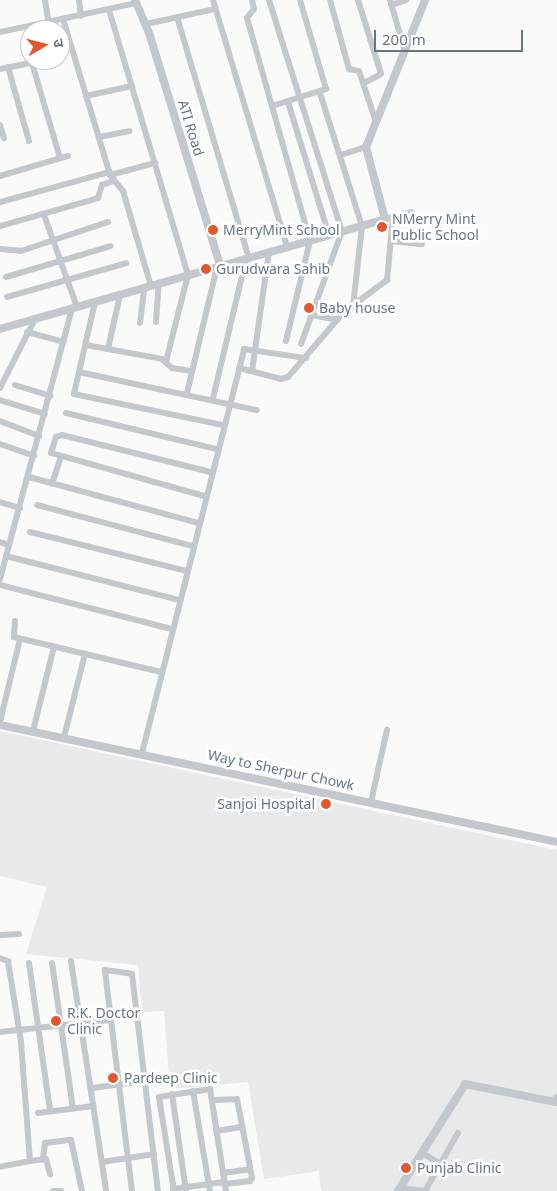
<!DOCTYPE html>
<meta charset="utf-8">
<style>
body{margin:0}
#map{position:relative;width:557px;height:1191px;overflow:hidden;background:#fafaf8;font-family:"Noto Sans","Noto Sans Devanagari",sans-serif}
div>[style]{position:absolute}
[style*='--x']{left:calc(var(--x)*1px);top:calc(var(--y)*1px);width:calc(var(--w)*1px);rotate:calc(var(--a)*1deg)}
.built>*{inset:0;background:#e8e9e9}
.minor>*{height:6px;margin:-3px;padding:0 3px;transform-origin:3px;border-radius:3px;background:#c3c8cc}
.tertiary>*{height:8px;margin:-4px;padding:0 4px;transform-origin:4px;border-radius:4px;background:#c3c8cc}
.dots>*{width:14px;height:14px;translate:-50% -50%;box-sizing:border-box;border:2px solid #fff;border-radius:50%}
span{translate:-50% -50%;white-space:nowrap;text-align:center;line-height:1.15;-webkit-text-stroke:5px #fff;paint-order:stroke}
.street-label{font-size:14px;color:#657683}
.poi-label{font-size:14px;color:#657683}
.left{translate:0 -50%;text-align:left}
.right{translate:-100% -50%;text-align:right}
.north{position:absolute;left:20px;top:20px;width:50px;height:50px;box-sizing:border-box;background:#fff;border:1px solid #c1c8cd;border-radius:50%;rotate:82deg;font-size:14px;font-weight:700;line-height:20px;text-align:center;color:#657683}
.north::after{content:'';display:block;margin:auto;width:18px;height:22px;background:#e4572e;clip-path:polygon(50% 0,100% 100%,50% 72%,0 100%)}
.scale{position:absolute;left:374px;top:30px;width:149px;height:22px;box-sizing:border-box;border:2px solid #657683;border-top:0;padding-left:6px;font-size:15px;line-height:18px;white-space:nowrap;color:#657683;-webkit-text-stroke:4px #fff;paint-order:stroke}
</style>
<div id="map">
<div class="built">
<div style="clip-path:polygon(0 731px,557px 850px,557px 1191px,321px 1191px,319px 1171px,264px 1179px,248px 1082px,170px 1089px,164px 1011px,142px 1012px,138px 965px,26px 954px,47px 887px,0 876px)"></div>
</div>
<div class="minor">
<div style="--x:45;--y:0;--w:30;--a:81"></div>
<div style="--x:79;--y:0;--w:16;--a:83"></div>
<div style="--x:213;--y:0;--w:258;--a:73.3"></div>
<div style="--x:252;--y:0;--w:9;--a:77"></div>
<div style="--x:254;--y:9;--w:11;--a:128"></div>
<div style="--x:247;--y:18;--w:232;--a:74.2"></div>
<div style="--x:310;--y:241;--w:103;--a:103.5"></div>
<div style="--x:269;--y:0;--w:242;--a:72.5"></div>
<div style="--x:342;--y:231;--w:120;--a:109.9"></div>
<div style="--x:330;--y:0;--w:72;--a:74.6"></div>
<div style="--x:349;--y:69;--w:10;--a:11"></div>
<div style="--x:359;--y:71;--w:51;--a:71.6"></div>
<div style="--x:358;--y:0;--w:77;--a:72.7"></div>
<div style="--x:381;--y:74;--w:19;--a:152"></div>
<div style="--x:390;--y:0;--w:50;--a:73.7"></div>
<div style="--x:391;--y:5;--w:16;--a:-18"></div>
<div style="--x:109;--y:10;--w:277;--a:73.4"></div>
<div style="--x:188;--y:275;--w:89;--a:104.3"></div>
<div style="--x:177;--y:17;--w:252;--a:73.4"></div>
<div style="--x:63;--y:19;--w:163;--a:73.2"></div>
<div style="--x:110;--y:175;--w:21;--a:51"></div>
<div style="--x:123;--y:191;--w:99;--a:73.6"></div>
<div style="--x:146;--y:24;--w:71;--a:-12.3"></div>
<div style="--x:0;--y:32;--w:140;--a:-12"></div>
<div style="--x:32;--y:63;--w:99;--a:73.6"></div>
<div style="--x:8;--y:67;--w:77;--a:74.2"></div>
<div style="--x:0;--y:69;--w:41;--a:-11.3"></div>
<div style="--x:320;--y:93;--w:139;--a:72.5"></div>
<div style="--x:362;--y:226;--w:81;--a:96.4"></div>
<div style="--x:86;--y:96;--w:47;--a:-12.3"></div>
<div style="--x:288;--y:102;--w:139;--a:72.9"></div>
<div style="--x:272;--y:106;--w:57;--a:-17.5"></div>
<div style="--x:326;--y:89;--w:93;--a:-106.3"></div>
<div style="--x:0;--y:125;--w:14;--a:73"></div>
<div style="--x:99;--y:137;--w:31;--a:-11"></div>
<div style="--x:341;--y:155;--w:26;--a:-18"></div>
<div style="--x:110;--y:175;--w:47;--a:-14.9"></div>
<div style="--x:0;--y:176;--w:71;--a:-16.4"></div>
<div style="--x:0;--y:202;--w:114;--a:-15.3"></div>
<div style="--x:44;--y:215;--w:98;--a:70.3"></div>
<div style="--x:389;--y:218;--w:23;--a:-15"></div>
<div style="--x:0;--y:226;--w:102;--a:-15.9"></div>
<div style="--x:98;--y:198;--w:14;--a:-73"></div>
<div style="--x:102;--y:185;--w:12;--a:-20"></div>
<div style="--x:391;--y:241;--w:31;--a:6"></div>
<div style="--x:0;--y:249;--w:21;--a:5"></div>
<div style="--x:21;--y:251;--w:92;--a:-18.4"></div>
<div style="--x:6;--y:277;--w:109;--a:-16.4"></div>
<div style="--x:7;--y:297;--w:124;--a:-15.9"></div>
<div style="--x:95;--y:302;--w:94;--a:102.9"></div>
<div style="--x:74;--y:394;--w:152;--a:11.8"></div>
<div style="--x:311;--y:315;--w:27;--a:10"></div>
<div style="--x:156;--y:322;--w:39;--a:-86"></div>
<div style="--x:140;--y:323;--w:35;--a:-83"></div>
<div style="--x:27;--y:332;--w:38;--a:15"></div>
<div style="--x:86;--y:345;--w:77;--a:10.4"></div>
<div style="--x:162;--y:359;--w:13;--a:42"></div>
<div style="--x:172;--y:368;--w:20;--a:9"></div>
<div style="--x:108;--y:349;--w:55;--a:-77.5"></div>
<div style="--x:239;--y:368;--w:43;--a:14.7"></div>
<div style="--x:281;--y:379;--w:7;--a:-16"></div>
<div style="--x:288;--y:377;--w:86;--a:-49.3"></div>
<div style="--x:344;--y:312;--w:54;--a:-36.7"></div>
<div style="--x:387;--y:280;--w:63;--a:-84.6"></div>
<div style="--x:252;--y:371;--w:120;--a:-81.9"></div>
<div style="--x:79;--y:372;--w:182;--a:12.1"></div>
<div style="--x:15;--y:385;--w:37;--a:17"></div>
<div style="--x:0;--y:388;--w:77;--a:-63.1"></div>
<div style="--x:187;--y:393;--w:130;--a:-76.6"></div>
<div style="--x:213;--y:398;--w:143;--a:-76.6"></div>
<div style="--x:0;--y:400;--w:47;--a:17.3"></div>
<div style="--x:66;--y:413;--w:154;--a:13.5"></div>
<div style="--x:0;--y:421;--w:42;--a:21"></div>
<div style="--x:0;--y:444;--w:36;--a:19"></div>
<div style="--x:29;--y:477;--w:175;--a:15.2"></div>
<div style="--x:52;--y:484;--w:26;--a:-72"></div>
<div style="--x:204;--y:496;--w:159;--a:-164.3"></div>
<div style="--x:51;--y:453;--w:17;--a:-73"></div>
<div style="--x:56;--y:437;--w:6;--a:-18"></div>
<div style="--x:62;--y:435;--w:153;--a:14"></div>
<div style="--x:0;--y:502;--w:21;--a:17"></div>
<div style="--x:37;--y:505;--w:160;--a:14.8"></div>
<div style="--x:30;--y:532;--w:161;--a:14"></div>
<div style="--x:0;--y:542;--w:9;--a:18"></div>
<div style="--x:6;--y:556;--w:179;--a:14.3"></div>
<div style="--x:0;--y:579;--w:280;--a:-75.1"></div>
<div style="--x:0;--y:585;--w:177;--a:14.4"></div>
<div style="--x:15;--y:621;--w:16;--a:94"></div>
<div style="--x:14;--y:637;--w:151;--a:13.4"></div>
<div style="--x:0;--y:722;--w:85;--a:-76.5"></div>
<div style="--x:33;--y:731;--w:87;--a:-76"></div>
<div style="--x:64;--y:737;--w:86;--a:-75.8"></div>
<div style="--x:142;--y:753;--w:417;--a:-75.8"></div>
<div style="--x:244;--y:349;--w:63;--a:8.3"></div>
<div style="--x:371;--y:802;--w:74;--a:-77.5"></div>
<div style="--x:0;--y:935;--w:19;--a:-3"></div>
<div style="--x:0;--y:958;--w:9;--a:21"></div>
<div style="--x:8;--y:961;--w:82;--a:80.9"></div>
<div style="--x:21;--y:1042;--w:119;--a:85.7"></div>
<div style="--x:30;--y:1161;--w:31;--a:169"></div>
<div style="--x:71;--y:961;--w:233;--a:81.3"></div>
<div style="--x:29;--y:963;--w:149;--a:81.9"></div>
<div style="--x:52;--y:963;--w:147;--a:81.8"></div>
<div style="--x:0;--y:1032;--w:110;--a:-6.3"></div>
<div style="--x:92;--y:1088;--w:52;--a:-7.7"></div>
<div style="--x:193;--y:1091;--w:101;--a:80.4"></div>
<div style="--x:172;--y:1094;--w:98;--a:81.8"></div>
<div style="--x:213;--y:1100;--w:24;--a:-2"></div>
<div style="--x:237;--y:1099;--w:80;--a:79.2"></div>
<div style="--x:252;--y:1178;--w:4;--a:124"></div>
<div style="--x:250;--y:1181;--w:25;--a:173"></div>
<div style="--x:38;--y:1113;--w:56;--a:-7.1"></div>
<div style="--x:216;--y:1131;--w:26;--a:-9"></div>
<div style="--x:421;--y:1152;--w:22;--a:32"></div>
<div style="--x:43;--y:1159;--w:16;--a:-83"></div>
<div style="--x:45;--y:1143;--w:26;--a:-7"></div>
<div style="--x:71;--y:1140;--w:52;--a:77.8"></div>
<div style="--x:30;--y:1161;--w:16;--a:-7"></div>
<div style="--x:46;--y:1159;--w:16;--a:75"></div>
<div style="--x:102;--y:1162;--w:53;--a:-8.7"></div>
<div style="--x:223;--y:1173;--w:27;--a:-8"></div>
<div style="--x:399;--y:1188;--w:28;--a:6"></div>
<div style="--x:173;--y:1189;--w:51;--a:-7.8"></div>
<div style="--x:53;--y:1191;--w:8;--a:0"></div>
<div style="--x:132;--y:1191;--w:223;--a:-97"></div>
<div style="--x:105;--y:970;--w:27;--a:8"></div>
<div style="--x:132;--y:974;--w:219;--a:83.2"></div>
<div style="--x:174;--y:1191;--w:95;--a:-99.1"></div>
<div style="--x:159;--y:1097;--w:52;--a:-8.9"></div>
<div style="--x:210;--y:1089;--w:103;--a:81.1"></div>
<div style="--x:425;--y:1191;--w:67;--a:-60.4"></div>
</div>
<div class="tertiary">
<div style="--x:135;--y:0;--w:39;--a:67"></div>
<div style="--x:150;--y:36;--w:239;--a:73"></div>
<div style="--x:0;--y:329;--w:400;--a:-15.9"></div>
<div style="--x:385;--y:219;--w:74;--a:-104.8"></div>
<div style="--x:366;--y:147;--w:158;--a:-68.1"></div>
<div style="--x:0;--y:725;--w:569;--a:11.86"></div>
<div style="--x:398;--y:1191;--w:126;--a:-57.9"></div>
<div style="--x:465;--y:1084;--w:93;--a:11.2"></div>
<div style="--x:556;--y:1102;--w:4;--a:-76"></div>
</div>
<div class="dots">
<div style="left:382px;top:227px;background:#e4572e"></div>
<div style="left:213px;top:230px;background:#e4572e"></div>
<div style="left:206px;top:269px;background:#e4572e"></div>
<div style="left:309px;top:308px;background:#e4572e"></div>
<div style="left:326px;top:804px;background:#e4572e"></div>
<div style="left:56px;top:1021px;background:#e4572e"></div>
<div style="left:113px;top:1078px;background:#e4572e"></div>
<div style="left:406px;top:1168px;background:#e4572e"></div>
</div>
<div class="street-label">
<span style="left:191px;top:128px;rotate:73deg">ATI Road</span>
<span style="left:281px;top:770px;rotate:12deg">Way to Sherpur Chowk</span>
</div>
<div class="poi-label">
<span class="left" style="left:392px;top:227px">NMerry Mint<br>Public School</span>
<span class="left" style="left:223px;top:230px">MerryMint School</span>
<span class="left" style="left:216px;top:269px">Gurudwara Sahib</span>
<span class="left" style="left:319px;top:308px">Baby house</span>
<span class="right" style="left:315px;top:804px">Sanjoi Hospital</span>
<span class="left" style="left:67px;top:1021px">R.K. Doctor<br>Clinic</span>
<span class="left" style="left:124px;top:1078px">Pardeep Clinic</span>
<span class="left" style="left:417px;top:1168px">Punjab Clinic</span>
</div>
<div class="north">उ</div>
<div class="scale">200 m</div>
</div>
